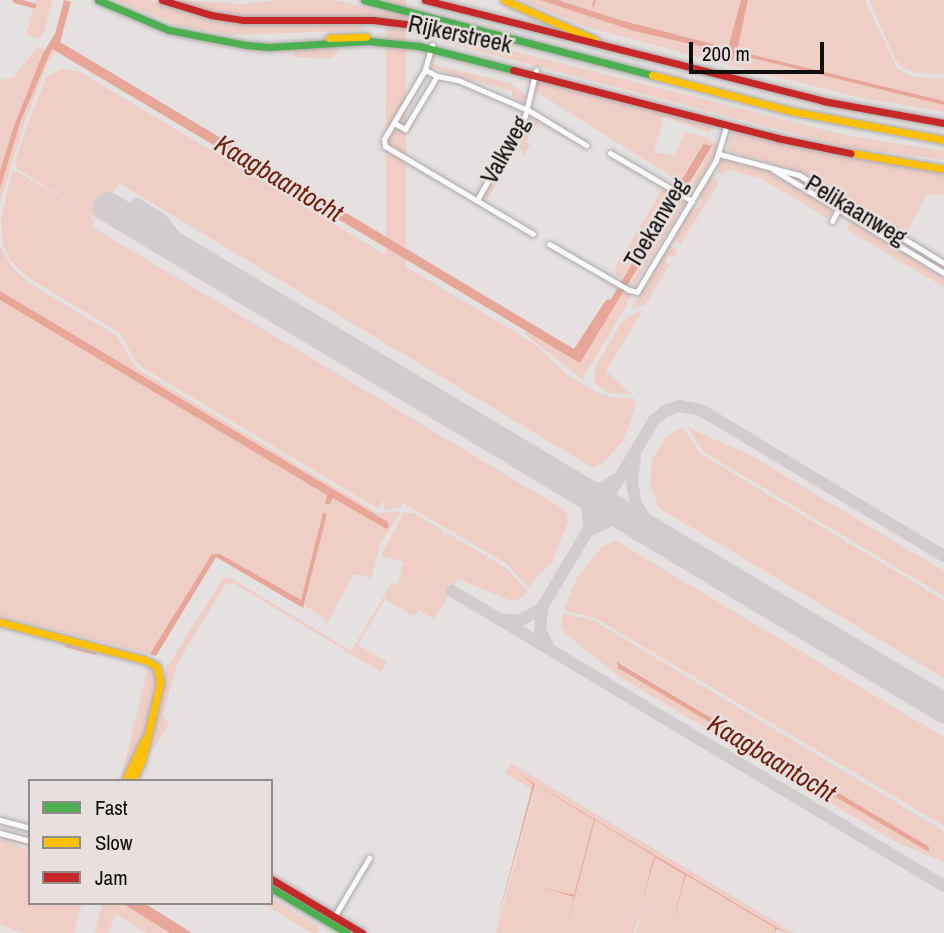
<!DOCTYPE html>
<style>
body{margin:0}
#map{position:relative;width:944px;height:933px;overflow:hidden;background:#e5e1e0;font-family:"Archivo Narrow",sans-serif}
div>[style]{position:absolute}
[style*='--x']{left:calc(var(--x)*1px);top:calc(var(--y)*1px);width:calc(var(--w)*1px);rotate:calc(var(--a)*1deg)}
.green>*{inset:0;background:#efcec6;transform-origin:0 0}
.water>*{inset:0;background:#e8a698}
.stream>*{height:2px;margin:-1px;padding:0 1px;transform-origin:1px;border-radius:1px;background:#e8a698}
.canal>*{height:4.5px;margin:-2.25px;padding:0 2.25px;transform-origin:2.25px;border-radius:2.25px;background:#e8a698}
.taxiway>*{height:12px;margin:-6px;padding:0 6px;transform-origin:6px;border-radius:6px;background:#d0cdcc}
.runway>*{height:30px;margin:-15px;padding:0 15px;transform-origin:15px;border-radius:15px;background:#d0cdcc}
.roads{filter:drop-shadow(0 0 2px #aca9a8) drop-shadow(0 0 2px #aca9a8)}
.street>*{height:5px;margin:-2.5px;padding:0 2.5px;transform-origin:2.5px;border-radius:2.5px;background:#fbfafa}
.fast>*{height:7px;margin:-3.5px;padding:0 3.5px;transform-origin:3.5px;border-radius:3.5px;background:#4caf50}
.slow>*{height:7px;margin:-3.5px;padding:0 3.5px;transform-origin:3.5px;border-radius:3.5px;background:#ffc107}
.jam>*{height:7px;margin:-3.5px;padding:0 3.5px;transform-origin:3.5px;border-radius:3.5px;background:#c62828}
span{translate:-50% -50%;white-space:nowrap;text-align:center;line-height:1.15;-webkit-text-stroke:5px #e7e0de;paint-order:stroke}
.street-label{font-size:24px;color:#110f0e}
.water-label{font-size:26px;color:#701e0e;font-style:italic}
.legend{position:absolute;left:28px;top:779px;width:245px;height:126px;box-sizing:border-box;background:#e7e0de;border:2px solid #918c8b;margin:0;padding:9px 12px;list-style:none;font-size:21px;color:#110f0e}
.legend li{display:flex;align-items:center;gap:14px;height:35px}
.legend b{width:35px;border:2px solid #918c8b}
.scale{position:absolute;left:689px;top:42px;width:135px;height:32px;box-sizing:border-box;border:4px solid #110f0e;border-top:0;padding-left:9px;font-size:21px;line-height:24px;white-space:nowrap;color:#110f0e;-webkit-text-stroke:5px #e7e0de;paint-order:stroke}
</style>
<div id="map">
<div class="green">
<div style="clip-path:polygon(36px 0,52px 0,45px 30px,38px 39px,26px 34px)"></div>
<div style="clip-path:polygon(116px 0,149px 0,192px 15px,241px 24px,355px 25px,366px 30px,231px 35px,178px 25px)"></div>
<div style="clip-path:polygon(170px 0,242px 4px,279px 0,335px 0,410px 19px,258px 18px,213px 12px)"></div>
<div style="left:386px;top:0;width:20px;height:346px"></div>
<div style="clip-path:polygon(521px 0,540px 0,634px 31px,725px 52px,727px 58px,732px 60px,734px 54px,944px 105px,944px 112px,862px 98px,725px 64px,587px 27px)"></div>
<div style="clip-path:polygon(558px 0,741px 0,728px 48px,620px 20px)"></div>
<div style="clip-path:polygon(748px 0,865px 0,897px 68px,913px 77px,944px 79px,944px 101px,736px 51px)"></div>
<div style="clip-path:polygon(869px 0,944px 0,944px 74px,918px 73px,903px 68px,895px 59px)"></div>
<div style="clip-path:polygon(446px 34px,845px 135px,944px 151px,944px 160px,844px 146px,766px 126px,444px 42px)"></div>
<div style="clip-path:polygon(337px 45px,338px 52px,330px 59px,293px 57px,295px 47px)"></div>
<div style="clip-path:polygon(38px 46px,44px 50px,14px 126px,0 171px,0 80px,14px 77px)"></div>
<div style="clip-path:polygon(52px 49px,56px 51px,48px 62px,24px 124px,0 203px,0 189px,14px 139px)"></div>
<div style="clip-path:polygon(432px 64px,510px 83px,526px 95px,525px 100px,519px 103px,519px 100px,512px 97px,512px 91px,450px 74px,432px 67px)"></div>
<div style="clip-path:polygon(62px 68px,80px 72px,510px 329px,536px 345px,566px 374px,600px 394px,615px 398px,634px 398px,635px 408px,624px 440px,603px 463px,593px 468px,119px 183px,97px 219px,16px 168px,15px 163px,25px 131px,46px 78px)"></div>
<div style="clip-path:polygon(537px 79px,695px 119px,712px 126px,710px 133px,664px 116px,654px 152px,674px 156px,685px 132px,705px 137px,718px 145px,714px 158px,694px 190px,687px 191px,712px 147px,702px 144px,678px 185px,669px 175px,535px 91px)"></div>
<div style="clip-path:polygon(532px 116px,540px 119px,526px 142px,530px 145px,521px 160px,523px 151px,518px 148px,486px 201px,484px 195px)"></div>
<div style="clip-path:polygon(733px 127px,832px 153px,944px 171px,944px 195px,927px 194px,905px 236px,799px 171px,727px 150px)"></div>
<div style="clip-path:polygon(722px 158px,768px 170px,833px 210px,827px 218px,760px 178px,729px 170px,723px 174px,717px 172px)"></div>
<div style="clip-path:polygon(16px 171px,89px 214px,95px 222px,92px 227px,560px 507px,567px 513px,568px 522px,552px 562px,533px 581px,530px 589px,507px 564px,403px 503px,400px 507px,386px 510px,383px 505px,387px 496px,378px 508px,372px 505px,143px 368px,134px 359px,120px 333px,29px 278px,10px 260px,3px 245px,1px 219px,12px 173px)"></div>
<div style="clip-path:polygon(716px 178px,718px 184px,681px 244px,674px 239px,675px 235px,692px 208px,698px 208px,702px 202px,700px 196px,710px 179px)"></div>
<div style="clip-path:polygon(664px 186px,674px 192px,622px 279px,616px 276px,615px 268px)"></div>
<div style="clip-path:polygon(681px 197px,685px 205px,633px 286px,630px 284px)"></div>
<div style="clip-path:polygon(852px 221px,944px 278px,944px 287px,846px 229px)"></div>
<div style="clip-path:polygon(670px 245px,678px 250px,674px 257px,669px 255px,665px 261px,669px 265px,646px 304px,631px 309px)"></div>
<div style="clip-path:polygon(0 247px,13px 268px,28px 282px,117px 336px,136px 368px,378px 513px,401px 512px,380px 544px,371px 578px,354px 574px,326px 625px,324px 618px,304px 605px,327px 514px,323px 513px,301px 601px,220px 554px,213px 554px,150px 654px,0 616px,0 300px,328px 495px,325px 504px,333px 498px,385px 529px,388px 522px,0 291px)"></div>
<div style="clip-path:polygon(625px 290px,631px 294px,626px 306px,582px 379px,525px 334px,527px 331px,580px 362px)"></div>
<div style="clip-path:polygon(642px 311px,606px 371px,631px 394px,608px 393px,594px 382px,596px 365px,622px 322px,629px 316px)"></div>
<div style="clip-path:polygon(683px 427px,701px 454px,944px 600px,944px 678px,659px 508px,650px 484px,652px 459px,666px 437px)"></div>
<div style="clip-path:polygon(687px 427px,752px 456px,944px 571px,944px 596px,704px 452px)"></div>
<div style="clip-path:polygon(404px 512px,414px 513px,444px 531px,445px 537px,447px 533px,488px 557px,485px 564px,489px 558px,506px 568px,528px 592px,517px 600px,509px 600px,458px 579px,434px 619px,419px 610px,414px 617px,385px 599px,358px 645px,387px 662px,381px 672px,235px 584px,226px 583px,177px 664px,163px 715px,169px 725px,147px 758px,144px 758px,165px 670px,223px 578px,233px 579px,351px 651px,392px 583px,398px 584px,404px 562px,381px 556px)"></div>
<div style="clip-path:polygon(615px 540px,944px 737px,944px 826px,597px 619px,564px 610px,577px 577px,602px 547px)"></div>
<div style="clip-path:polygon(evenodd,563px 613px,593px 620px,944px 831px,944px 862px,894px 841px,617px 675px,566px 634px,561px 625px,563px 613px,621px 663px,921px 843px,928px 847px,929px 852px,619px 668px,621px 663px)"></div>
<div style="clip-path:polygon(149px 665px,156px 674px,157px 685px,145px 734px,123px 781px,120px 781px)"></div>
<div style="clip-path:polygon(511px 763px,794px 933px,786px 933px,604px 825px,654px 856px,634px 933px,496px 933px,536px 784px,532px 789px,505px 773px)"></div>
<div style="clip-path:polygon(4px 836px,30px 843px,30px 845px,5px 841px,30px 851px,30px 903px,82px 903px,74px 933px,25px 933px,0 925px,0 841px)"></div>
<div style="clip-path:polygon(655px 856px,775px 928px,774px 933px,636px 933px)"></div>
<div style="clip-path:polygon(271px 898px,320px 928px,317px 933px,312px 933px,262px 903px,271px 903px)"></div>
<div style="clip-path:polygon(102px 903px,122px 903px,170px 933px,147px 933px,116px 914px,108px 933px,95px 933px)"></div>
</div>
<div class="water">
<div style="clip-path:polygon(64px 0,71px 2px,60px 42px,574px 349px,606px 300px,611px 299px,703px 144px,712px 146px,580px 363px,52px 49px,20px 123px,0 189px,0 171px,14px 126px,43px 53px,55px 34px)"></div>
<div style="clip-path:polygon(540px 0,558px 0,620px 20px,728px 48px,741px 0,748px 0,737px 51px,944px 101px,944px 105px,735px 54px,733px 60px,726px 58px,725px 52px,634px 31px)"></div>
<div style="clip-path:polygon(0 291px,388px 522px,389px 527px,386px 529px,333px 498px,329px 505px,325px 504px,327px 495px,0 300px)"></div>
<div style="clip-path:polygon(323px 513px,327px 514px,303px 608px,216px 557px,156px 656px,150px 654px,212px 554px,220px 554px,301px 600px)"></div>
<div style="clip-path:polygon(617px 662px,921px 842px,929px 847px,929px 852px,618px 668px)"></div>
<div style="clip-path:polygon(522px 776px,786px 933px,777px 929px,774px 933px,775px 928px,686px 875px,670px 933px,685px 875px,655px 857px,634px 933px,654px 856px,595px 820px,565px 933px,574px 897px,544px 888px,574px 895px,594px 820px,535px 784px,494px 933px,533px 784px)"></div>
<div style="clip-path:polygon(122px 903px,144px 903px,192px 933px,170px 933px)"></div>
</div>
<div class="stream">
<div style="--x:593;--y:6;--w:6;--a:-72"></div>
<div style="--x:66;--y:646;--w:31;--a:15"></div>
</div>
<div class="canal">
<div style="--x:15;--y:0;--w:19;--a:16"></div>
</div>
<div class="taxiway">
<div style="--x:128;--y:219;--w:17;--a:-59"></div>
<div style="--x:137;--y:204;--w:28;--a:32"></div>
<div style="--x:161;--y:219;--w:48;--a:51"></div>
<div style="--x:635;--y:457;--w:26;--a:97"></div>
<div style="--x:632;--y:483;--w:21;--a:79"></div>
<div style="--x:636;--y:504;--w:25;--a:58"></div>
<div style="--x:649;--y:525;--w:25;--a:42"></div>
<div style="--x:575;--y:486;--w:22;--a:56"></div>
<div style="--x:587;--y:504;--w:23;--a:85"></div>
<div style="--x:575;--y:486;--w:25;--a:7"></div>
<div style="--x:600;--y:489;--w:20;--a:-30"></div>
<div style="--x:590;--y:530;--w:26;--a:-25"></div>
<div style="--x:614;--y:519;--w:27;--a:15"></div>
<div style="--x:452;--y:591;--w:574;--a:30.95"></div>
<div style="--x:542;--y:608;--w:22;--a:95"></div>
<div style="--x:540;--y:630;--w:18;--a:63"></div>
<div style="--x:498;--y:619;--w:21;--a:5"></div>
<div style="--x:519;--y:621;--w:25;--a:-29"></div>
<div style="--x:541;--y:609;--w:220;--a:-59.1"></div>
<div style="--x:654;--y:420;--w:14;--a:-39"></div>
<div style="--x:665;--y:411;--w:15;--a:-20"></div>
<div style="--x:679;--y:406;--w:22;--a:10"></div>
<div style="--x:701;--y:410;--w:283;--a:31"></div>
</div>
<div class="runway">
<div style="--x:108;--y:207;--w:975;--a:30.93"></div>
</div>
<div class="roads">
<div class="street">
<div style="--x:432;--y:45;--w:26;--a:106"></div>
<div style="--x:425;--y:70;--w:80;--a:120.7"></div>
<div style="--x:384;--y:139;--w:7;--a:82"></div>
<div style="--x:385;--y:146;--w:172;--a:30.7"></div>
<div style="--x:437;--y:76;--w:21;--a:11"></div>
<div style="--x:458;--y:80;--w:76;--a:23.2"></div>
<div style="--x:528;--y:110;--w:68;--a:31.1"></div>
<div style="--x:394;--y:123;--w:13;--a:29"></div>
<div style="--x:405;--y:129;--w:62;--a:-58.9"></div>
<div style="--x:437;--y:76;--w:13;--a:-153"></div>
<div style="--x:610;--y:153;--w:95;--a:30.3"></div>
<div style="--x:719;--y:154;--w:83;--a:14.7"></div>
<div style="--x:799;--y:175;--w:170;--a:31.3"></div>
<div style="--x:774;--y:170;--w:199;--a:31.2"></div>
<div style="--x:477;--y:200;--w:97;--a:-60.3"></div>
<div style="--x:525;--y:116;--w:47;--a:-76.6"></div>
<div style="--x:832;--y:221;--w:15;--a:-62"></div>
<div style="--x:549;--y:244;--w:92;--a:29.9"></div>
<div style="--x:629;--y:290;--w:8;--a:14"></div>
<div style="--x:637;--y:292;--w:154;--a:-59.1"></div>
<div style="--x:716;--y:160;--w:37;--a:-73"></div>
<div style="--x:0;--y:820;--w:31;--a:15"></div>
<div style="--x:0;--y:833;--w:31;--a:15"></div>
<div style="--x:334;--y:917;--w:69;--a:-59.3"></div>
</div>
<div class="fast">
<div style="--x:98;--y:0;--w:77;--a:22.9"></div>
<div style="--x:169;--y:30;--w:78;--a:11"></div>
<div style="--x:246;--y:45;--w:23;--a:5"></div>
<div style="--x:269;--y:47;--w:99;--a:-3.5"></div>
<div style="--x:368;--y:41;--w:51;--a:5.6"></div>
<div style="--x:419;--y:46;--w:97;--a:14.3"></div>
<div style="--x:364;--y:0;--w:298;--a:14.6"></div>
<div style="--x:271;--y:888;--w:88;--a:30.6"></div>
</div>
<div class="slow">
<div style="--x:504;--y:0;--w:99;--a:23.7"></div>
<div style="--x:329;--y:38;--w:37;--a:-2"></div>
<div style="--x:652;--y:75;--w:144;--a:14.5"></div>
<div style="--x:791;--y:111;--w:156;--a:10.7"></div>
<div style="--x:846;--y:152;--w:99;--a:9.8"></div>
<div style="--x:0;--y:622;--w:150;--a:14.7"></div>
<div style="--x:145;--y:660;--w:14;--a:30"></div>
<div style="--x:157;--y:667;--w:16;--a:79"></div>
<div style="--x:160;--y:683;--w:79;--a:103.2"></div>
<div style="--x:142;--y:760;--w:23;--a:115"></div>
<div style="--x:125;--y:781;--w:45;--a:-65.1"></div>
</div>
<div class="jam">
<div style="--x:162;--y:0;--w:51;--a:17"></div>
<div style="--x:211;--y:15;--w:33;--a:9"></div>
<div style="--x:244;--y:20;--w:129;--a:0"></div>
<div style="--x:373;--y:20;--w:90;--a:7"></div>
<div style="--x:425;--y:0;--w:411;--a:14.2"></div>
<div style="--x:823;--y:101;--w:123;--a:10.3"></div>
<div style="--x:513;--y:70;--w:273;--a:14.4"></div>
<div style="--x:777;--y:138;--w:75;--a:11.6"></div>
<div style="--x:271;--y:879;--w:106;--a:30.7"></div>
</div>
</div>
<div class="street-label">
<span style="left:460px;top:34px;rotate:12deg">Rijkerstreek</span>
<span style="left:505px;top:150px;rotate:-61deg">Valkweg</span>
<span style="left:856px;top:210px;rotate:31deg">Pelikaanweg</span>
<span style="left:656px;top:223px;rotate:-59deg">Toekanweg</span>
</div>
<div class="water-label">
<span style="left:279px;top:178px;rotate:31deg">Kaagbaantocht</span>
<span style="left:772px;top:758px;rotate:31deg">Kaagbaantocht</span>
</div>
<ul class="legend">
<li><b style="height:9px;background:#4caf50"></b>Fast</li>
<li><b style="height:9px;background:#ffc107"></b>Slow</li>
<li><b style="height:9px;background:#c62828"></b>Jam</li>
</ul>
<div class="scale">200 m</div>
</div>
